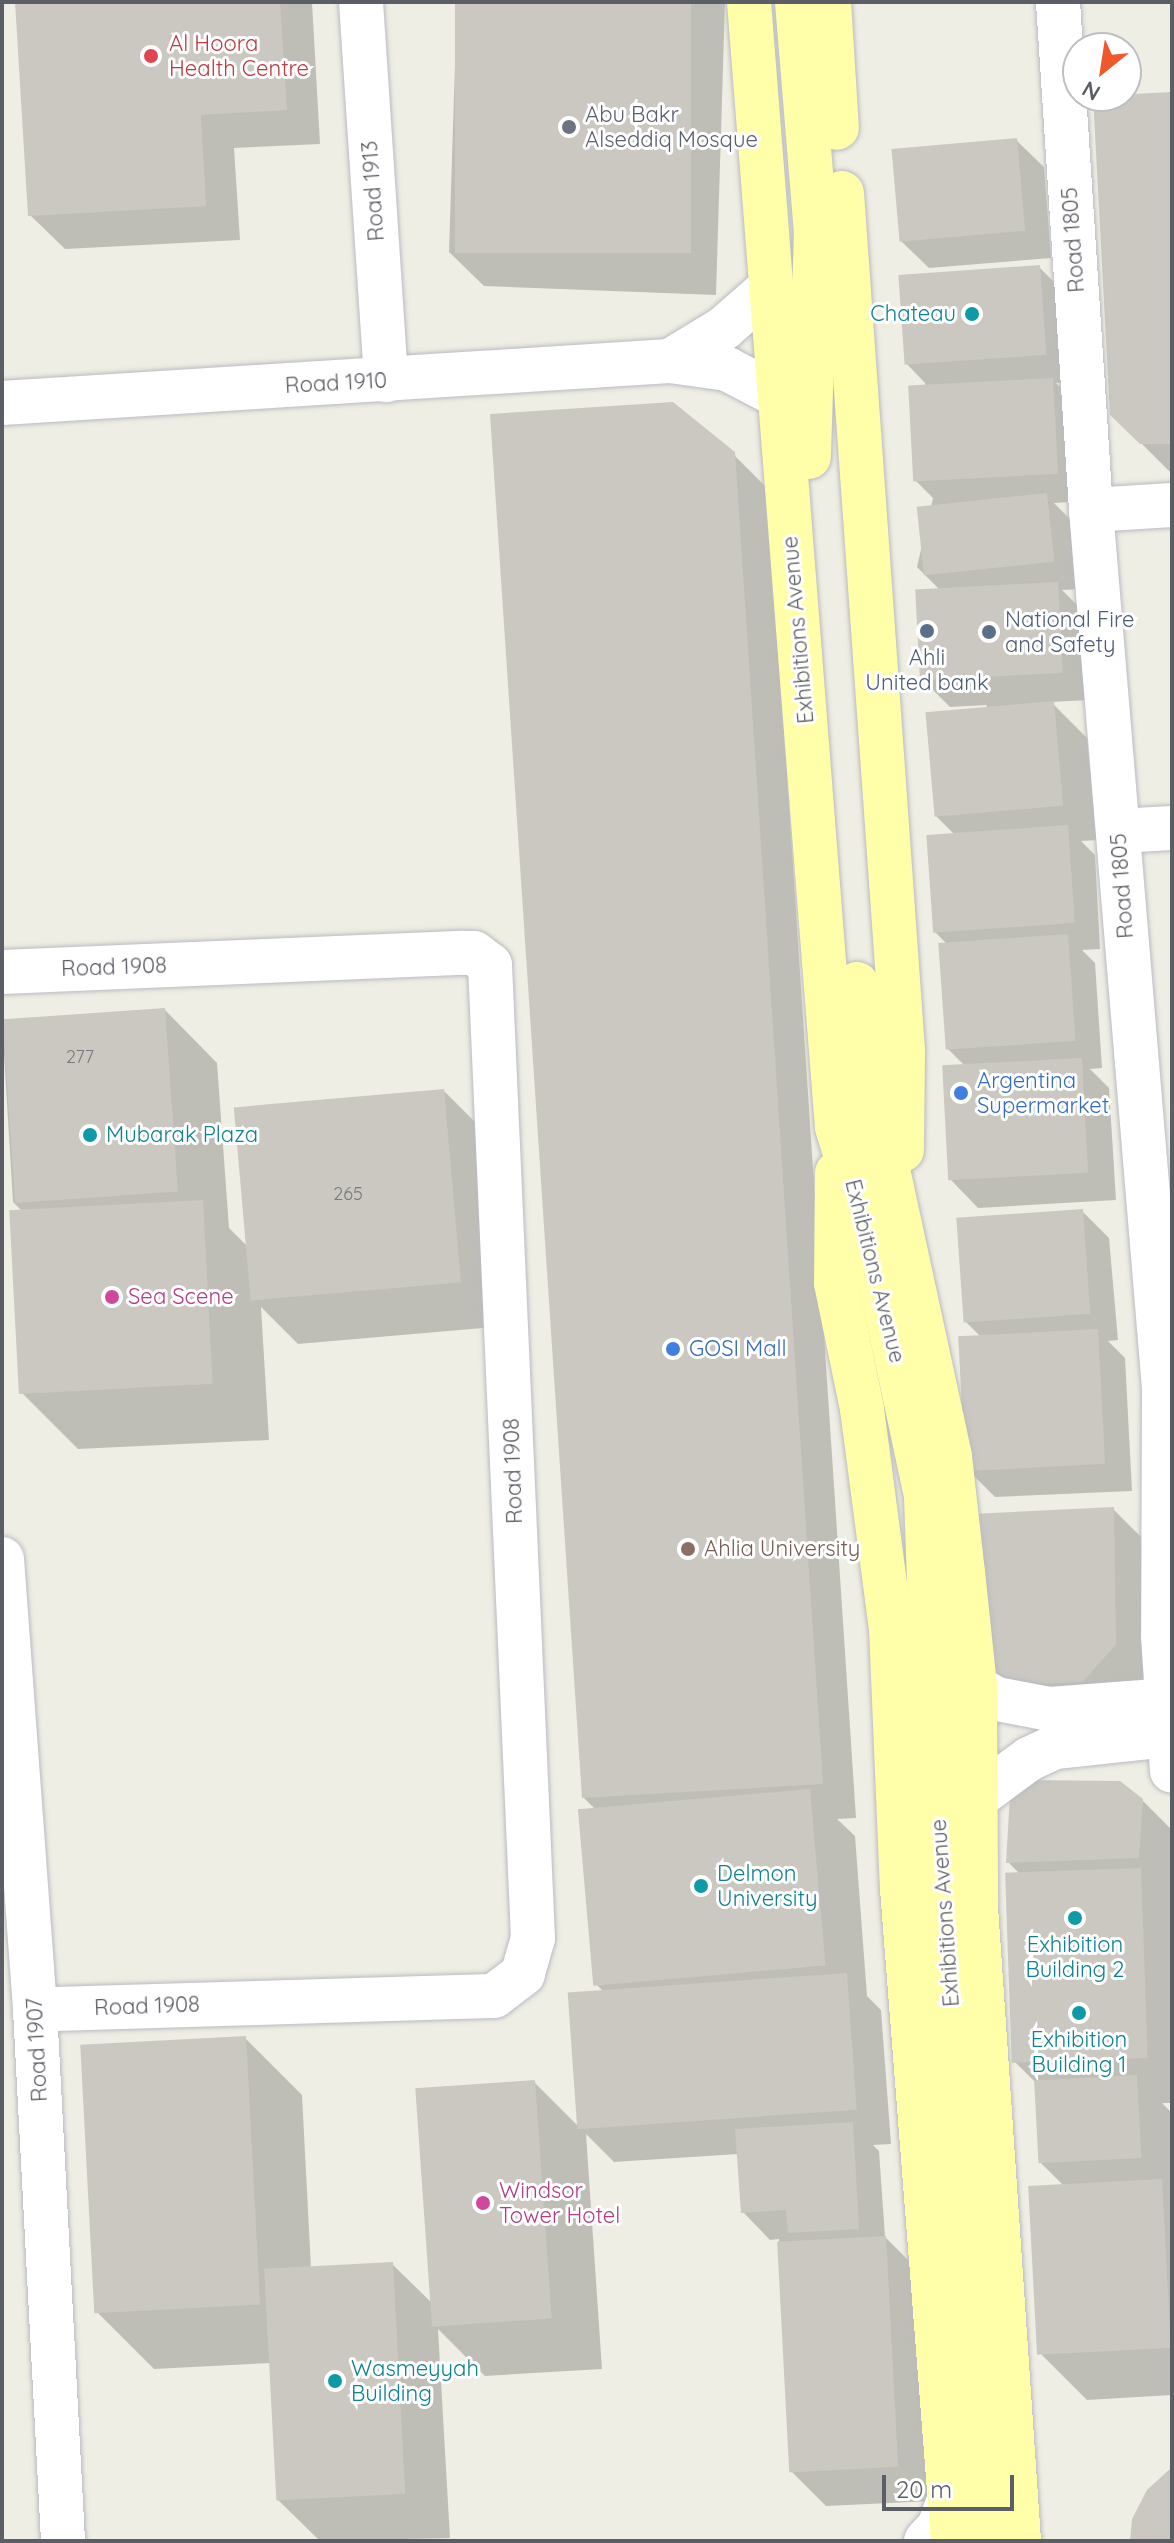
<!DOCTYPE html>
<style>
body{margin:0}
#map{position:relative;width:1174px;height:2543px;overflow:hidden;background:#efeee4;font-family:Quicksand,sans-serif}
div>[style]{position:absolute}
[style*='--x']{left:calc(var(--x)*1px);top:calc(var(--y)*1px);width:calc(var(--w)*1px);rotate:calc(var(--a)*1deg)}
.shadow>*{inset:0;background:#0003}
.building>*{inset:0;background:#cac8c1;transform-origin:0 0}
.roads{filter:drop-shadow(0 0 2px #b9bbc0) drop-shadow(0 0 2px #b9bbc0)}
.minor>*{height:44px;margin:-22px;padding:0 22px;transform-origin:22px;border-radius:22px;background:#fff}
.major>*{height:44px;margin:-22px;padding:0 22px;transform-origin:22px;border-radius:22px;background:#fffea9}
.dots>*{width:22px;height:22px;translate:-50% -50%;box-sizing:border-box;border:4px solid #fff;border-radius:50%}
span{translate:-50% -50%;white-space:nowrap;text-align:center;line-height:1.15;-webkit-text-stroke:6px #fff;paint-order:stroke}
.number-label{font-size:18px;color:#78787c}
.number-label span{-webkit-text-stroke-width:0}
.health-label{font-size:22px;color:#be3a42}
.left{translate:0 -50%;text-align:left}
.worship-label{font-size:22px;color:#5b616d}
.street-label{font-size:22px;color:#5c5e65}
.culture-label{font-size:22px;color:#0d838f}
.right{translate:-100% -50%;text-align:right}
.service-label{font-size:22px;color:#4e5e75}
.shop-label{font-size:22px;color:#366cbe}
.hotel-label{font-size:22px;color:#b23c85}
.education-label{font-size:22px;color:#785e54}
.frame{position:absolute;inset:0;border:4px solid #5c5e65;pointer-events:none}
.north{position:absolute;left:1062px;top:32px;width:80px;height:80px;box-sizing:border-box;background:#fff;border:2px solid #bebfc1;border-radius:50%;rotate:210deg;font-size:22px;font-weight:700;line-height:32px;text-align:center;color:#5c5e65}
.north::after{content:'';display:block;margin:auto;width:28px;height:36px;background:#ed582c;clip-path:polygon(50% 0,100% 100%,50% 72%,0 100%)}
.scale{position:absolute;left:882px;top:2475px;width:132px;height:36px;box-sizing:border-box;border:4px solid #5c5e65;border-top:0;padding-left:10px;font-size:24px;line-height:28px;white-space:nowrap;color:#5c5e65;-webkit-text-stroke:6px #fff;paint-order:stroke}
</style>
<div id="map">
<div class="shadow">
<div style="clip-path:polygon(17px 2px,312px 2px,320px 144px,234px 148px,240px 240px,65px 249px,30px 215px)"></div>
<div style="clip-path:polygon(457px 2px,725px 2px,716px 295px,484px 286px,449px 252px)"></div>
<div style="clip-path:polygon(1172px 94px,1172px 474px,1112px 414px)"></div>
<div style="clip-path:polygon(1016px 140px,1044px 167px,1051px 258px,929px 268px,901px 241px)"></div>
<div style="clip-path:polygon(1039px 267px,1067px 295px,1073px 382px,1056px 383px,1080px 407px,1084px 501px,1054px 503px,1074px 523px,1081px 589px,1062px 590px,1084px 612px,1089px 700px,1051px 702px,1087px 738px,1097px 840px,1081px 841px,1095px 855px,1100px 949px,1082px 950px,1095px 963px,1102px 1068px,1090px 1069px,1109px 1088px,1116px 1200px,978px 1208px,951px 1180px,966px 1067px,948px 1049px,947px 944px,933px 930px,954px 834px,936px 816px,987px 705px,950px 707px,923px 680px,941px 591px,917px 567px,933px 498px,916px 481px,925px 383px,906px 363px)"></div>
<div style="clip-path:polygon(733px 454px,768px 489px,856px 1818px,837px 1819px,855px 1836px,867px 1996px,881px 2010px,891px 2144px,873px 2145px,879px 2151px,885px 2237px,920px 2272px,932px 2501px,826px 2506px,791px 2471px,779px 2239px,770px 2240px,743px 2212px,738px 2154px,614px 2162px,586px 2134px,602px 2369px,485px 2376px,438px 2329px,450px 2538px,320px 2541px,278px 2500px,271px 2363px,154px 2369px,97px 2312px,245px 2038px,302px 2095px,311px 2268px,392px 2264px,432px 2303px,534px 2082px,580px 2128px,603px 1991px,594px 1982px,594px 1808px,584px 1798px)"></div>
<div style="clip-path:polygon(165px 1010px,217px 1063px,229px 1228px,249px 1248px,444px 1091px,489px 1136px,506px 1326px,298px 1344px,261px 1307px,269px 1440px,78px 1449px,22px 1393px,22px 1211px,13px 1202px,2px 1021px)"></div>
<div style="clip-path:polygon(1082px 1211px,1109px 1238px,1118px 1340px,1108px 1341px,1125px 1358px,1132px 1491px,995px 1497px,968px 1470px,981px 1337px,966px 1322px)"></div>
<div style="clip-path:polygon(1113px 1509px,1158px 1554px,1160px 1690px,1128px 1726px,980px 1668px)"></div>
<div style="clip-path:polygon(1142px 1800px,1172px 1830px,1172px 2103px,1162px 2103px,1172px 2113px,1172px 2395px,1087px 2400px,1042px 2355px,1065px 2187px,1040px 2162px,1036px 2083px,1015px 2062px,1021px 1875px,1008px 1862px)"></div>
</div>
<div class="building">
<div style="clip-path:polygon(15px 2px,280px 2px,287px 110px,201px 115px,206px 206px,28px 216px)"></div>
<div style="left:455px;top:2px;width:236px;height:251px"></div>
<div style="clip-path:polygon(1172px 92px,1172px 444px,1140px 444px,1110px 415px,1093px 96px)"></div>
<div style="left:1017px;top:138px;width:93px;height:126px;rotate:85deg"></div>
<div style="left:1040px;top:265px;width:90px;height:142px;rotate:86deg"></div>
<div style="left:1053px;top:378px;width:96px;height:145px;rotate:87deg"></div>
<div style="clip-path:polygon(673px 402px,735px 452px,823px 1784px,582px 1798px,490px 414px)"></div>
<div style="left:1047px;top:493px;width:69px;height:131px;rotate:84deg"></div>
<div style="left:1058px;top:582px;width:91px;height:143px;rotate:87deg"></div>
<div style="left:1054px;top:701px;width:105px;height:129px;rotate:85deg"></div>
<div style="left:1068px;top:825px;width:98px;height:142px;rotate:86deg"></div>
<div style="left:1068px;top:934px;width:107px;height:130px;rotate:86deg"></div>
<div style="left:165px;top:1008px;width:184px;height:163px;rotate:86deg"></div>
<div style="left:1082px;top:1058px;width:115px;height:140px;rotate:87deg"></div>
<div style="left:444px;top:1089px;width:194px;height:211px;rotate:85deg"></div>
<div style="left:203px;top:1200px;width:184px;height:194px;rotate:87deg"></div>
<div style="left:1083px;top:1209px;width:105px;height:127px;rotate:86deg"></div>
<div style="left:1098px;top:1329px;width:135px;height:140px;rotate:87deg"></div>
<div style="clip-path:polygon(1114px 1507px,1116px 1644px,1083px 1682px,999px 1686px,978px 1669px,971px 1514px)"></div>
<div style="clip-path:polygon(1029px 1780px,1120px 1781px,1143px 1799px,1139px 1858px,1006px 1863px,1010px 1795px)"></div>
<div style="left:810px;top:1789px;width:177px;height:233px;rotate:85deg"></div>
<div style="left:1141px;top:1868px;width:190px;height:136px;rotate:88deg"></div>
<div style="left:847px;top:1973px;width:137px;height:280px;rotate:86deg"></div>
<div style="left:246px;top:2036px;width:269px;height:166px;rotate:87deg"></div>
<div style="left:1137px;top:2075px;width:83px;height:103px;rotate:87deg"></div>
<div style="left:535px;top:2080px;width:239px;height:120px;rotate:86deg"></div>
<div style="clip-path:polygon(853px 2122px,859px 2229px,788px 2233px,786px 2210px,741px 2213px,735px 2129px)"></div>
<div style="left:1162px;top:2179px;width:169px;height:134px;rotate:87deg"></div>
<div style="left:886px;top:2236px;width:231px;height:109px;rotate:87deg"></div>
<div style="left:393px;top:2262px;width:232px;height:129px;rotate:87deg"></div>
<div style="clip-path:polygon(1172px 2467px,1172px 2541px,1130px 2541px,1132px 2519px,1147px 2490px)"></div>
</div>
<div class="roads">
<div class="minor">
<div style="--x:361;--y:2;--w:379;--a:86.2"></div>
<div style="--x:1058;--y:2;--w:509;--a:86.28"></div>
<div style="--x:1091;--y:510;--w:882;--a:85.25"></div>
<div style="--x:1164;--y:1389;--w:247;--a:90.2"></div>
<div style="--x:1163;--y:1636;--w:135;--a:86.2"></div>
<div style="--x:670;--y:361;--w:63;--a:-31.4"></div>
<div style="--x:724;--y:328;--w:62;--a:-41.1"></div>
<div style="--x:2;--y:403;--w:669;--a:-3.6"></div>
<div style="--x:670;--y:361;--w:58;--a:8"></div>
<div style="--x:727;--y:369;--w:56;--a:27.5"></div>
<div style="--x:1091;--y:510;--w:81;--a:-3.5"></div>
<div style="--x:1118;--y:831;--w:54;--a:-3.2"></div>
<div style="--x:2;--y:972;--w:461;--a:-2.4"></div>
<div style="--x:463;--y:953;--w:11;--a:0"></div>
<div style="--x:474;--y:953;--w:20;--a:37"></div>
<div style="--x:490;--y:965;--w:974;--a:87.47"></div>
<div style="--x:533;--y:1938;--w:37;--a:106"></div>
<div style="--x:523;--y:1974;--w:36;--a:143"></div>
<div style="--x:494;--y:1996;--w:459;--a:178.3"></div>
<div style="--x:2;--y:1559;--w:452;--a:85.8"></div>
<div style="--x:35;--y:2010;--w:532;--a:86.98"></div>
<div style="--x:975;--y:1687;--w:25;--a:29"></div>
<div style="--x:997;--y:1699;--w:54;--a:10.7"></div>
<div style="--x:1050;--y:1709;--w:116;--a:-4.4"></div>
<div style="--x:972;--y:1801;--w:71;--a:-36.4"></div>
<div style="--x:1029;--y:1759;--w:29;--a:-25"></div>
<div style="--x:1055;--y:1747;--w:115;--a:-6"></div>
<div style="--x:926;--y:2541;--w:19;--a:-47"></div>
<div style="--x:939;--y:2527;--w:30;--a:-70"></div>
</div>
<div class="major">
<div style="--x:749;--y:2;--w:1128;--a:85.53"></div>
<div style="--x:837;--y:1127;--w:117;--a:73.1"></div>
<div style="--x:871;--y:1239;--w:263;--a:77.9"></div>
<div style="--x:926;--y:1496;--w:289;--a:88"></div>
<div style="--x:936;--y:1785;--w:758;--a:86.14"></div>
<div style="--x:797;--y:2;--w:230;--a:85.3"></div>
<div style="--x:816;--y:231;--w:226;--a:91.8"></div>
<div style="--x:829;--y:2;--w:126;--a:86.4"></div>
<div style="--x:842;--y:193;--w:860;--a:85.93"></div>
<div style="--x:903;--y:1051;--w:99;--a:90.6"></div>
<div style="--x:857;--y:984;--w:70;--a:85.1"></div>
<div style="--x:863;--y:1054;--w:412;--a:77.8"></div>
<div style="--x:950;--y:1457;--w:116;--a:83.6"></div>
<div style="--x:963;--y:1572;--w:116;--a:84"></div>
<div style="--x:975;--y:1687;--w:220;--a:89.7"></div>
<div style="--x:976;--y:1907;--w:635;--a:86.12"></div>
<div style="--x:837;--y:1173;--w:110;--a:90.5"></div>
<div style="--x:836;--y:1283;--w:129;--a:78.3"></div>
<div style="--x:862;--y:1409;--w:221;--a:82.5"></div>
<div style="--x:891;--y:1628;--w:261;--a:87.6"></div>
<div style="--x:902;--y:1889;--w:654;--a:85.53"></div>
</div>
</div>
<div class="dots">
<div style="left:151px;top:56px;background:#e0444e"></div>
<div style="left:569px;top:127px;background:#6b7280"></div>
<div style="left:972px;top:314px;background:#0f9aa8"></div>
<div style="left:927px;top:631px;background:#5c6f8a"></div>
<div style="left:989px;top:632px;background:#5c6f8a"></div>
<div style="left:961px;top:1093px;background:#3f7fe0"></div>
<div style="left:90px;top:1135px;background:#0f9aa8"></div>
<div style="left:112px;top:1297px;background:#d1479c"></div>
<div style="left:673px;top:1349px;background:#3f7fe0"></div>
<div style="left:688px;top:1549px;background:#8d6e63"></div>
<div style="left:701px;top:1886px;background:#0f9aa8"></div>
<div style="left:1075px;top:1918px;background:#0f9aa8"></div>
<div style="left:1079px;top:2013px;background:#0f9aa8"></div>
<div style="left:483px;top:2203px;background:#d1479c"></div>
<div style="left:335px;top:2381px;background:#0f9aa8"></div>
</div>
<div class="number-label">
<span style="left:80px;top:1057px">277</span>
<span style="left:348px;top:1194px">265</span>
</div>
<div class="health-label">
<span class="left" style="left:169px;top:56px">Al Hoora<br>Health Centre</span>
</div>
<div class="worship-label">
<span class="left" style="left:585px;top:127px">Abu Bakr<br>Alseddiq Mosque</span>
</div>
<div class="street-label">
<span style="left:373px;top:191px;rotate:-94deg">Road 1913</span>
<span style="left:1073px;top:240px;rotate:-94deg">Road 1805</span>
<span style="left:336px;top:383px;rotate:-3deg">Road 1910</span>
<span style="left:798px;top:630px;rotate:-95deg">Exhibitions Avenue</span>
<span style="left:1122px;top:886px;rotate:-94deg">Road 1805</span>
<span style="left:114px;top:967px;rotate:-2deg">Road 1908</span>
<span style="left:875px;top:1271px;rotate:76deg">Exhibitions Avenue</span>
<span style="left:513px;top:1471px;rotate:-92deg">Road 1908</span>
<span style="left:945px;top:1913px;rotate:-94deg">Exhibitions Avenue</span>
<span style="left:147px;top:2006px;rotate:-2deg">Road 1908</span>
<span style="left:37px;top:2050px;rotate:-93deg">Road 1907</span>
</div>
<div class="culture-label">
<span class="right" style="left:956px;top:314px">Chateau</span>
<span class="left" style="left:106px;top:1135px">Mubarak Plaza</span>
<span class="left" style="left:717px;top:1886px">Delmon<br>University</span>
<span style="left:1075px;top:1957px">Exhibition<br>Building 2</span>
<span style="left:1079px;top:2052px">Exhibition<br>Building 1</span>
<span class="left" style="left:351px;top:2381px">Wasmeyyah<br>Building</span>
</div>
<div class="service-label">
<span class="left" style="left:1005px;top:632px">National Fire<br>and Safety</span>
<span style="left:927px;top:670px">Ahli<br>United bank</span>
</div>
<div class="shop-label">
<span class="left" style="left:977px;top:1093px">Argentina<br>Supermarket</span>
<span class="left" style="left:689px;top:1349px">GOSI Mall</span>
</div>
<div class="hotel-label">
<span class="left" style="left:128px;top:1297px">Sea Scene</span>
<span class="left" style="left:499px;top:2203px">Windsor<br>Tower Hotel</span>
</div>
<div class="education-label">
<span class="left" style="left:704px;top:1549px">Ahlia University</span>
</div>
<div class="frame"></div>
<div class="north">N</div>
<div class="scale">20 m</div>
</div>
